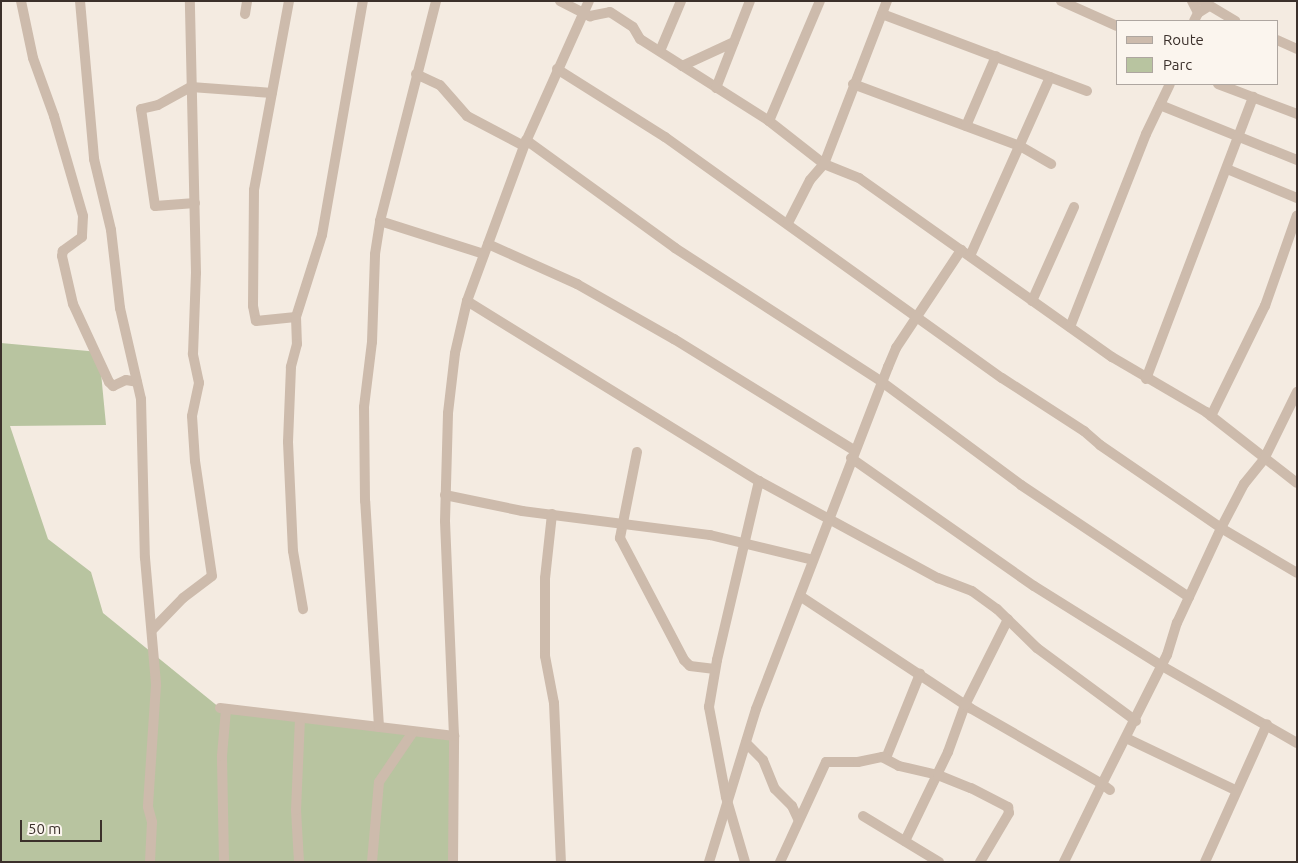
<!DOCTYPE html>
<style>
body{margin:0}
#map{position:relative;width:1298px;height:863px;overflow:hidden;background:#f4ebe1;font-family:Ubuntu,sans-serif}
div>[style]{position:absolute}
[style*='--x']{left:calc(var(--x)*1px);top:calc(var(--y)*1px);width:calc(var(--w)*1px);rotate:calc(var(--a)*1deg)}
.green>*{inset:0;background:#b8c4a0}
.minor>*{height:10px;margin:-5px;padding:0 5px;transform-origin:5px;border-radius:5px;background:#cdbbac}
span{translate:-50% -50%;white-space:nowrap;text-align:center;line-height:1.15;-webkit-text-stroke:5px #fbf5ee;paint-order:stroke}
.frame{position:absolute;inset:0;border:2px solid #3b302b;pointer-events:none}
.legend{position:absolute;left:1116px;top:20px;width:162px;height:65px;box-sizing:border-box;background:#fbf5ee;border:1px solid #aea6a0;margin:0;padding:6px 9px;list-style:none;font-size:15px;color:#3b302b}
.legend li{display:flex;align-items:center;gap:10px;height:25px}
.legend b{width:25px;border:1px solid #aea6a0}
.scale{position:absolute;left:20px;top:820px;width:82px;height:22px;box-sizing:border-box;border:2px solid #3b302b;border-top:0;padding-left:6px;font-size:15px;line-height:18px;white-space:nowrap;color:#3b302b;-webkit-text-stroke:4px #fbf5ee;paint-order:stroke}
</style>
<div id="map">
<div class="green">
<div style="clip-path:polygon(1px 343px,99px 352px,106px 425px,10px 426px,48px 539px,91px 572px,103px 613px,220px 708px,454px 736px,453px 862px,1px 862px)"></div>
</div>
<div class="minor">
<div style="--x:21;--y:1;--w:58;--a:78.1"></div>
<div style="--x:33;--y:58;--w:62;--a:70.1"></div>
<div style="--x:54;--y:116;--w:104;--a:73.8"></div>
<div style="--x:83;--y:216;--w:21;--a:93"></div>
<div style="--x:82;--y:237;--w:24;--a:144"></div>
<div style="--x:63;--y:251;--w:5;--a:101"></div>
<div style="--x:62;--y:256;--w:49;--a:77.1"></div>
<div style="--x:73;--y:304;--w:86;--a:65.2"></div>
<div style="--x:109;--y:382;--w:6;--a:45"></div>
<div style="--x:113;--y:386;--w:14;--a:-25"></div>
<div style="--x:126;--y:380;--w:11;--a:10"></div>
<div style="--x:80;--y:1;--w:159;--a:84.9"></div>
<div style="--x:94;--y:159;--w:73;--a:76.5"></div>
<div style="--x:111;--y:230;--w:79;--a:83.4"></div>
<div style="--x:120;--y:308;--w:93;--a:77"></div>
<div style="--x:141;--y:399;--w:159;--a:88.6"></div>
<div style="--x:145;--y:558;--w:127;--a:85"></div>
<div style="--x:156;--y:685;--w:122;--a:93.8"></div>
<div style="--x:148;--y:807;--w:16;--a:75"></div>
<div style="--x:152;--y:822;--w:40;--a:92.9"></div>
<div style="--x:289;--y:1;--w:192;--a:100.5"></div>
<div style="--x:254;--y:190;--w:116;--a:90.5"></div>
<div style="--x:253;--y:306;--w:15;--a:79"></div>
<div style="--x:256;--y:321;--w:40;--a:-5.7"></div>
<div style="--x:296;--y:317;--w:86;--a:-72.4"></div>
<div style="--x:322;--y:235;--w:238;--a:-80.1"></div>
<div style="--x:560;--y:1;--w:34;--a:27"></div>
<div style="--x:590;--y:16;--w:20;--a:-11"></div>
<div style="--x:610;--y:12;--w:27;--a:33"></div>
<div style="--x:633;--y:27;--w:14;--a:60"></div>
<div style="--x:640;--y:39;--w:153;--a:32.4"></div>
<div style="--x:769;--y:121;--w:70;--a:38"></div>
<div style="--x:824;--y:164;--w:38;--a:22"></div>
<div style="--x:859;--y:178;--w:310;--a:35.3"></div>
<div style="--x:1112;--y:357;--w:109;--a:30.3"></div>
<div style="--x:1206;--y:412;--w:115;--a:38"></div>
<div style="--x:1061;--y:1;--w:61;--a:24.1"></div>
<div style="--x:1192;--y:1;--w:13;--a:63"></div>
<div style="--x:1202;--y:1;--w:39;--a:31"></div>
<div style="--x:245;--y:14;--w:13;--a:-81"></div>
<div style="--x:882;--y:14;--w:219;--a:20.6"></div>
<div style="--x:1194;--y:21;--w:9;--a:-63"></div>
<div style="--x:1198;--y:13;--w:13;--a:-32"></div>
<div style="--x:1277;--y:40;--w:22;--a:24"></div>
<div style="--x:660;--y:51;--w:54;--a:-67.2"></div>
<div style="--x:682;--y:66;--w:57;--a:-24.8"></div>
<div style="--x:557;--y:69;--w:128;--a:32.2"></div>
<div style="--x:665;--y:137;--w:414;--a:35.6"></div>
<div style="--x:1002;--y:378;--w:98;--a:32.9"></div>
<div style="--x:1084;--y:431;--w:21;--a:41"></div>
<div style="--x:1100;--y:445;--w:147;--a:34.4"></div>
<div style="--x:1221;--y:528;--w:88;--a:30.6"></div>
<div style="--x:416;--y:74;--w:26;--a:25"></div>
<div style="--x:440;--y:85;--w:41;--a:48.9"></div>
<div style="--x:467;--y:116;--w:64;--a:27.8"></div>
<div style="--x:853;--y:84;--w:178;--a:20.4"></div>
<div style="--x:1020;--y:146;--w:36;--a:30"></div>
<div style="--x:1218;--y:84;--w:85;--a:20.8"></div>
<div style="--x:716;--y:88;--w:93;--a:-68.7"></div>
<div style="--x:1160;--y:105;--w:148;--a:21.9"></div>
<div style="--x:769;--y:121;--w:130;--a:-67"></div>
<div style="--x:966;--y:126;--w:76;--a:-66.8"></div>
<div style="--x:526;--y:140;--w:184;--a:35.9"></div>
<div style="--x:675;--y:248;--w:247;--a:32.9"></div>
<div style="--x:882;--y:382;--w:173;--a:36.5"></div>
<div style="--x:1021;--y:485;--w:202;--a:33.7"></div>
<div style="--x:1227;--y:169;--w:76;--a:22.5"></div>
<div style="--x:195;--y:203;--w:40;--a:175.7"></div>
<div style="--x:155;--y:206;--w:98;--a:-98.2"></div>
<div style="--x:141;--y:109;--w:17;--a:-13"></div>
<div style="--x:158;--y:105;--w:38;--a:-29"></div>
<div style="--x:191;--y:87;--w:81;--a:4.2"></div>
<div style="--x:380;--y:221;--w:109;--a:17.6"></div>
<div style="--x:788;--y:223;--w:48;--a:-62.9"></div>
<div style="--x:810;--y:180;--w:21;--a:-49"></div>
<div style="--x:824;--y:164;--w:175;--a:-68.9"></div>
<div style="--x:488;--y:244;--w:98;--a:24.2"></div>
<div style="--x:577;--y:284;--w:112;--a:29.6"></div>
<div style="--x:674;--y:339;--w:211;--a:31.7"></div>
<div style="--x:970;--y:256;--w:196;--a:-65.9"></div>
<div style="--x:467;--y:301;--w:343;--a:31.7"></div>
<div style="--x:759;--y:481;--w:204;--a:28.5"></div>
<div style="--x:938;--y:578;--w:36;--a:21"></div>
<div style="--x:972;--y:591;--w:31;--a:36"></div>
<div style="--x:997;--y:609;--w:56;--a:44.3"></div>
<div style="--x:1037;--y:648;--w:123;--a:36.4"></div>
<div style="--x:1032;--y:301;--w:103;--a:-65.9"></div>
<div style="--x:296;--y:317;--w:27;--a:88"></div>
<div style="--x:297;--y:344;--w:24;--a:105"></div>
<div style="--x:291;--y:367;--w:75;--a:92.3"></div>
<div style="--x:288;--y:442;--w:109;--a:87.4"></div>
<div style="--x:293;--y:551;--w:59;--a:80.2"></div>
<div style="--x:1070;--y:327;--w:207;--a:-68.5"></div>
<div style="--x:1146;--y:134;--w:55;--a:-64.4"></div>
<div style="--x:1146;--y:379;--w:302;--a:-69.2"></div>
<div style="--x:1211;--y:416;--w:123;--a:-63.9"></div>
<div style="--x:1265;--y:306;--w:96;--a:-70.6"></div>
<div style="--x:637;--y:452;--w:88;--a:101.2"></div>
<div style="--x:620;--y:538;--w:138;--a:62.3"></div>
<div style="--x:684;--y:660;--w:8;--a:45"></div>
<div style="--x:690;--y:666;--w:25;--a:7"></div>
<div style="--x:851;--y:458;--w:223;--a:35"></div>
<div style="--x:1034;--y:586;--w:151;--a:32"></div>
<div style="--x:1162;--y:666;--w:155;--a:29.7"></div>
<div style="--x:445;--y:495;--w:79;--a:11.7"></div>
<div style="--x:522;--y:511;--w:190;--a:7.3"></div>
<div style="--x:710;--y:535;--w:106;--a:13.6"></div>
<div style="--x:552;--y:514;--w:64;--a:96.2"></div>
<div style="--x:545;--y:578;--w:78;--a:90"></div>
<div style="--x:545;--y:656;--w:48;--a:79.2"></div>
<div style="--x:554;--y:703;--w:159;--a:87.5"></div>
<div style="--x:800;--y:596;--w:204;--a:33.4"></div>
<div style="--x:970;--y:708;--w:152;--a:29.9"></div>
<div style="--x:1102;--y:784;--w:87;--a:116"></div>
<div style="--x:153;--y:629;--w:43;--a:-45.9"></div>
<div style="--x:183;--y:598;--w:36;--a:-37"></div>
<div style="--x:212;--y:576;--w:116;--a:-98.4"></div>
<div style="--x:195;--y:461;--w:45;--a:-93.8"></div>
<div style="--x:192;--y:416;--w:34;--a:-78"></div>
<div style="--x:199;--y:383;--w:30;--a:-102"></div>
<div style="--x:193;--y:354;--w:81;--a:-87.9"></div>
<div style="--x:196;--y:273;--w:272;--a:-91.3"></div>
<div style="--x:220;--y:708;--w:236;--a:6.8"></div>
<div style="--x:379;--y:727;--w:226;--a:-93.5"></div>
<div style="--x:365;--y:501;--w:94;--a:-90.6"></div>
<div style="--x:364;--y:407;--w:65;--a:-83"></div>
<div style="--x:372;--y:342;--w:88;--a:-88"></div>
<div style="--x:375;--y:254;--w:33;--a:-81"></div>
<div style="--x:380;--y:221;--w:227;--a:-75.7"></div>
<div style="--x:1126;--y:738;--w:121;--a:25.5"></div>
<div style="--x:746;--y:743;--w:24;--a:45"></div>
<div style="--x:763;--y:760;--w:31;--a:68"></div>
<div style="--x:775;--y:789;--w:24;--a:45"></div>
<div style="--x:792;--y:806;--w:14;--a:65"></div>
<div style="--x:886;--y:758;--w:91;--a:-68"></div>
<div style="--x:1110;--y:790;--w:10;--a:-143"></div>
<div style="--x:1102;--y:784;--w:144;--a:-63.3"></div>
<div style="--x:1167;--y:655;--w:34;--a:-73"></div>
<div style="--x:1177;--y:623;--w:105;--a:-65.1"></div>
<div style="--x:1221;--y:528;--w:50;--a:-62.4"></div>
<div style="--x:1244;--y:484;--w:32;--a:-51"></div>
<div style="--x:1264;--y:459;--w:75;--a:-63.8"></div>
<div style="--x:863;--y:816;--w:89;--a:31.2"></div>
<div style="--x:905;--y:841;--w:99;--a:-64.2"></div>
<div style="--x:948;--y:752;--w:50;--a:-70.1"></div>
<div style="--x:965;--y:705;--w:96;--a:-63.4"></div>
<div style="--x:224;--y:862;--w:106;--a:-91.1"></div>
<div style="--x:222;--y:756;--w:47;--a:-85.1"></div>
<div style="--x:299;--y:862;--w:52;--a:-93.3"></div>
<div style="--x:296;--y:810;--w:92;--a:-87.5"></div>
<div style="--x:372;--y:862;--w:80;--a:-85"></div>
<div style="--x:379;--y:782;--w:60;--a:-55.8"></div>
<div style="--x:453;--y:862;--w:126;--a:-89.5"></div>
<div style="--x:454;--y:736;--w:215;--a:-92.4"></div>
<div style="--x:445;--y:521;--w:108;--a:-88.4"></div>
<div style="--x:448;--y:413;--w:60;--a:-83.3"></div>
<div style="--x:455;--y:353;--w:53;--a:-77"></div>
<div style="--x:467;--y:301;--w:165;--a:-69.8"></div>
<div style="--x:524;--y:146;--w:159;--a:-65.9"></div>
<div style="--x:709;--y:862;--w:160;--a:-72.9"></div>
<div style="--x:756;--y:709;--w:367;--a:-68.9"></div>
<div style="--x:888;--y:367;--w:21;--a:-67"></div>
<div style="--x:896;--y:348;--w:118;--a:-56.4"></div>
<div style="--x:745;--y:862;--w:68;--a:-106.3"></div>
<div style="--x:726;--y:797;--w:92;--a:-100.7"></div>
<div style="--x:709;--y:707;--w:48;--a:-80.3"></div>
<div style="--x:717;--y:660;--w:184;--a:-76.8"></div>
<div style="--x:780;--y:862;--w:110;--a:-65.3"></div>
<div style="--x:826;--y:762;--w:32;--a:0"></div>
<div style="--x:858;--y:762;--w:25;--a:-12"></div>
<div style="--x:882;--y:757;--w:19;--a:28"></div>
<div style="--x:899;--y:766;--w:40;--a:13"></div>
<div style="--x:938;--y:775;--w:35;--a:22"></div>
<div style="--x:971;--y:788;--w:42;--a:27.2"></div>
<div style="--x:1008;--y:807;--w:6;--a:81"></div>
<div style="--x:1009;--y:813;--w:57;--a:120.6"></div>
<div style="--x:1205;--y:862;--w:151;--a:-65.8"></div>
</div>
<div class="frame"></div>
<ul class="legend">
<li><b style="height:6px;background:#cdbbac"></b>Route</li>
<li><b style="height:14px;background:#b8c4a0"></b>Parc</li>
</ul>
<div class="scale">50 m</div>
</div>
